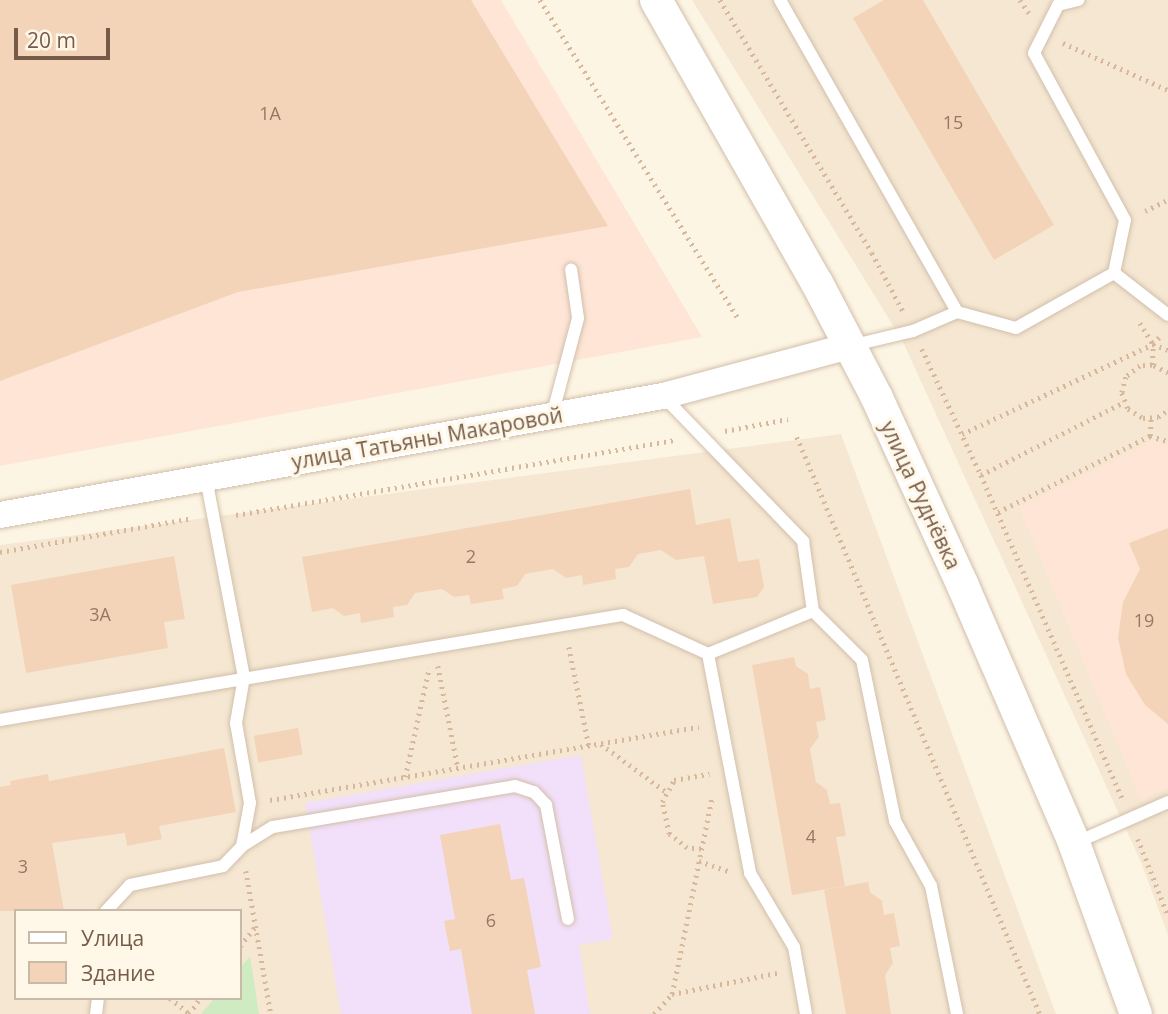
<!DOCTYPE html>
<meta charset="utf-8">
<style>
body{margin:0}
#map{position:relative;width:1168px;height:1014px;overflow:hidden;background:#fdf5e3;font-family:"Open Sans",sans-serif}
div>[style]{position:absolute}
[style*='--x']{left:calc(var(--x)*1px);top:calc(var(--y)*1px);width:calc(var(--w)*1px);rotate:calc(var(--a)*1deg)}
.residential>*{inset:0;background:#f5e7d1}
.commercial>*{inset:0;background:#fee5d6}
.education>*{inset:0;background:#f2dff9}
.green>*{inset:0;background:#cfebc1}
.building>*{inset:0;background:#f3d4b9;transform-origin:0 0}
.path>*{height:4.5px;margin-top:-2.25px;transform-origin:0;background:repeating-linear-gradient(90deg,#d8b89c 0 2px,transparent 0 7px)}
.roads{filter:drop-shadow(0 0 2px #d1bfac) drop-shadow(0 0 2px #d1bfac)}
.service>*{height:12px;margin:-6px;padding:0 6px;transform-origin:6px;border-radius:6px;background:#fff}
.minor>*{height:26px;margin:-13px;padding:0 13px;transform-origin:13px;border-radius:13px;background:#fff}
.tertiary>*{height:32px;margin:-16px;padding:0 16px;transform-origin:16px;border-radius:16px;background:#fff}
span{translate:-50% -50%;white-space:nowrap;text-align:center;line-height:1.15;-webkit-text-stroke:6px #fff8e9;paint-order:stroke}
.number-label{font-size:18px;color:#957964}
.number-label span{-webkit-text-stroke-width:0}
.street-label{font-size:21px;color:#765b48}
.legend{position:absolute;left:14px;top:909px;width:228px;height:91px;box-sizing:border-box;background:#fff8e9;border:2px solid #c8b9a9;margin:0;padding:9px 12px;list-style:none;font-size:21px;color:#765b48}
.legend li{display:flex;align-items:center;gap:14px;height:35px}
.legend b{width:35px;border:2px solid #c8b9a9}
.scale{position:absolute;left:14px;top:28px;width:96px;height:32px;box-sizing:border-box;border:4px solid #765b48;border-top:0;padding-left:9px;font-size:21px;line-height:24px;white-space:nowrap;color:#765b48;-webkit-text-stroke:5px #fff8e9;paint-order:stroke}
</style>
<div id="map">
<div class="residential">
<div style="clip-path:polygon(692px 0,1168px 0,1168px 935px,1141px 862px,902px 340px)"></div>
<div style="clip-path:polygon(evenodd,841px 434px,1056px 1014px,0 1014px,0 545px,841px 434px,16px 911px,240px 911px,240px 998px,16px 998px,16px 911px)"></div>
</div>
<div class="commercial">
<div style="clip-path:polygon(0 0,501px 0,702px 337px,0 466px)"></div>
<div style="clip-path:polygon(1155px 440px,1168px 445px,1168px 788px,1141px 800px,1019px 507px)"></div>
</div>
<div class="education">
<div style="clip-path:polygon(581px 755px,613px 939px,579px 945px,590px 1014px,341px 1014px,305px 803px)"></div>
</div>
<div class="green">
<div style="clip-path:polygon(250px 956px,259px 1014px,201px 1014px,215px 998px,240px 998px,240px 968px)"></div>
</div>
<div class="building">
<div style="clip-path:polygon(0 0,471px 0,608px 226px,238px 292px,0 381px)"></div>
<div style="clip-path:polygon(884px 0,923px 0,1054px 225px,994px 260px,853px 18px)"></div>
<div style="clip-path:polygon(690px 489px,696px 525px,730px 518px,738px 562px,759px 559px,764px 587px,757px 597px,713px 604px,704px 556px,676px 560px,661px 550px,638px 554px,629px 567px,615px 569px,616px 579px,583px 585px,582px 575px,566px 578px,553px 569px,525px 574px,517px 586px,502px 589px,504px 599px,471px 604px,469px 595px,454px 597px,442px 589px,415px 593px,407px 605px,393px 607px,394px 617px,361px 623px,360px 613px,344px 616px,333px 608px,312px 612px,302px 557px)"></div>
<div style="clip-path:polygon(1168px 528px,1168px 724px,1145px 705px,1126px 674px,1118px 638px,1123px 602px,1140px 569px,1129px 543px)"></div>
<div style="clip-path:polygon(174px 556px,185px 619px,164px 622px,168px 648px,26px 673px,11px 585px)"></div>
<div style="clip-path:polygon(794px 657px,796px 666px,808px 674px,810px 689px,820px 687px,826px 720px,816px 722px,819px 737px,810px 749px,816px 782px,827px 790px,830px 804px,840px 803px,846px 836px,836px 837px,845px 886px,792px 895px,752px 665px)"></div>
<div style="left:298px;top:728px;width:27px;height:45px;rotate:80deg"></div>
<div style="clip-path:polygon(224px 748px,236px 812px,159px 826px,162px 839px,127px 846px,125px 833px,52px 843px,64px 911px,0 911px,0 787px,11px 785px,10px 781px,48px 774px,49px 781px)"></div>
<div style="clip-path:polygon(500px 824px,511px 880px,524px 878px,541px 967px,527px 970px,535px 1014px,472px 1014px,461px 949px,450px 951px,444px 921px,455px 919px,440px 835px)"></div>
<div style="clip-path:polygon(868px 882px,870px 892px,882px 901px,884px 915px,894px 913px,900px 946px,890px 948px,893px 963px,885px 975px,891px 1014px,846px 1014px,824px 890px)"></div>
</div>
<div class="path">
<div style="--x:540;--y:0;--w:377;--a:58.1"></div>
<div style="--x:720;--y:0;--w:295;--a:59"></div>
<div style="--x:872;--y:253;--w:68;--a:61.9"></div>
<div style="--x:1020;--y:0;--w:16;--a:55"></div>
<div style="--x:1063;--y:43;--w:115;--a:24.1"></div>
<div style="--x:1145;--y:211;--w:25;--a:-26"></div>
<div style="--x:1140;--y:323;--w:25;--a:58"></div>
<div style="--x:1153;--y:344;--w:16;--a:22"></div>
<div style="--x:922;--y:349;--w:139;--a:64.9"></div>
<div style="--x:981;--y:475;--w:352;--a:66.4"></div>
<div style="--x:1152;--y:365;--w:21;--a:-87"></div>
<div style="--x:1153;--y:344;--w:13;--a:-48"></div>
<div style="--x:1168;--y:373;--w:18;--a:-153"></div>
<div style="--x:1152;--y:365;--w:12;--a:175"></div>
<div style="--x:1140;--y:366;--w:18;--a:142"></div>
<div style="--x:1126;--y:377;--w:16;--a:104"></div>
<div style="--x:1122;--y:393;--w:17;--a:69"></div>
<div style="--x:1128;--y:409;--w:17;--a:31"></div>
<div style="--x:1143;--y:418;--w:15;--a:-4"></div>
<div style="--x:1158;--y:417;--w:12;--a:-35"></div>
<div style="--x:725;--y:431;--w:64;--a:-10.8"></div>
<div style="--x:962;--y:434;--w:211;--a:-25.2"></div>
<div style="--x:1150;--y:436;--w:18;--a:-87"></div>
<div style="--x:797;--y:437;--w:626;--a:67.16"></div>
<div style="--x:981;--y:475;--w:161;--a:-27"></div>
<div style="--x:998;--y:512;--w:170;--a:-26.6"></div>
<div style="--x:1150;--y:436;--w:19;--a:16"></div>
<div style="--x:236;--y:515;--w:446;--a:-9.7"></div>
<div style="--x:0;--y:552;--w:195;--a:-10"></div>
<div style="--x:569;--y:647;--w:101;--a:78.6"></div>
<div style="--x:438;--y:666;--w:104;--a:78.9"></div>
<div style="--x:601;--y:744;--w:81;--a:36.4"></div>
<div style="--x:405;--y:777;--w:112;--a:-77.6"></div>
<div style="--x:270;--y:800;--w:435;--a:-9.7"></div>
<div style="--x:1138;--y:839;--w:82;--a:68.5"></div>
<div style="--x:701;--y:849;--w:14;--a:-176"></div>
<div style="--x:687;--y:848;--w:23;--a:-142"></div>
<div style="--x:669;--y:834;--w:33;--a:-102"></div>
<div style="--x:662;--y:802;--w:25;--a:-61"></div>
<div style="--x:674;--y:780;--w:36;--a:-10"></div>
<div style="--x:699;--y:861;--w:31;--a:19"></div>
<div style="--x:246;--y:871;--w:145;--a:80.1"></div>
<div style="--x:240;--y:946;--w:24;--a:-52"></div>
<div style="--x:672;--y:994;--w:107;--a:-11.3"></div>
<div style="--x:170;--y:998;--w:26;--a:39"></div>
<div style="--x:189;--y:1014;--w:19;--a:-55"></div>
<div style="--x:654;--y:1014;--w:27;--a:-48"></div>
<div style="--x:672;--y:994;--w:201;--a:-78.5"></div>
</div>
<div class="roads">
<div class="service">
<div style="--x:780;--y:0;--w:359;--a:60.4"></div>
<div style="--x:1114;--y:273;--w:68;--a:37.9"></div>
<div style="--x:850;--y:346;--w:65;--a:-13.4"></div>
<div style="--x:913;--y:331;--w:48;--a:-23.4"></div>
<div style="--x:957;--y:312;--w:61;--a:15.2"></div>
<div style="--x:1016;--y:328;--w:112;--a:-29.3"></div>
<div style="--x:1114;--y:273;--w:54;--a:-78.3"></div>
<div style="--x:1125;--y:220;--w:190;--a:-118.6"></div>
<div style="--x:1034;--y:53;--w:54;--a:-63.4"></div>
<div style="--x:1058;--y:5;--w:21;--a:-14"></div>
<div style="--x:663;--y:396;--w:202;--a:46"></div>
<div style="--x:803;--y:541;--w:71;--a:81.9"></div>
<div style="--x:813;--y:611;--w:69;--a:45"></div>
<div style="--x:862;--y:660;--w:164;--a:78.4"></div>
<div style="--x:895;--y:821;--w:74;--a:61"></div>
<div style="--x:931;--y:886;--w:131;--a:78.5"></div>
<div style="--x:552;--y:416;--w:101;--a:-75.1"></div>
<div style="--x:578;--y:318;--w:49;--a:-98.1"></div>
<div style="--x:206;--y:478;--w:203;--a:79.2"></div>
<div style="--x:244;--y:677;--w:47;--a:99.9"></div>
<div style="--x:236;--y:723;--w:81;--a:80.1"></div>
<div style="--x:250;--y:803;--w:44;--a:100.5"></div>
<div style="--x:708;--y:654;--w:113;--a:-22.3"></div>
<div style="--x:0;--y:720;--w:632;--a:-9.57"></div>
<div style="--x:623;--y:615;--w:94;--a:24.6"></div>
<div style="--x:708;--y:654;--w:223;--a:79.1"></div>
<div style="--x:750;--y:873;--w:86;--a:59.3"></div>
<div style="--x:794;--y:947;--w:68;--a:79.8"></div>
<div style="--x:1075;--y:843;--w:102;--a:-23.8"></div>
<div style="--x:106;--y:911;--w:35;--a:-47"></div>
<div style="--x:130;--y:885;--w:95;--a:-11.5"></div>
<div style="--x:223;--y:866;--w:28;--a:-46"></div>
<div style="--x:242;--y:846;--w:36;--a:-32"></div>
<div style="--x:273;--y:827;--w:245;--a:-9.6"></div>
<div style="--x:515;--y:786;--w:20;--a:18"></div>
<div style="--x:534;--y:792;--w:18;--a:47"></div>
<div style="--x:546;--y:805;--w:116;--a:79.1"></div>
<div style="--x:96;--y:1014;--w:16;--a:-83"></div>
</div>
<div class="minor">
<div style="--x:0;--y:515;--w:674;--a:-10.18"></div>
<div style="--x:663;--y:396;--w:194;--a:-15"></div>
</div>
<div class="tertiary">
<div style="--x:656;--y:0;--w:326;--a:60.4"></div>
<div style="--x:817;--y:283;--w:130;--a:62.4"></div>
<div style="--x:877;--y:398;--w:207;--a:65.4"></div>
<div style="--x:963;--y:586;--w:280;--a:66.6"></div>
<div style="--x:1074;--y:843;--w:182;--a:70.1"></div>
</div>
</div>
<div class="number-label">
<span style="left:270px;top:113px">1А</span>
<span style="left:953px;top:122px">15</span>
<span style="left:471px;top:556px">2</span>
<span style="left:100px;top:614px">3А</span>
<span style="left:1144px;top:620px">19</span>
<span style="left:811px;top:836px">4</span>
<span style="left:23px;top:866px">3</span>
<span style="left:491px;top:920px">6</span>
</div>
<div class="street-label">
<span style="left:427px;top:438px;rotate:-10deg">улица Татьяны Макаровой</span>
<span style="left:921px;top:495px;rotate:65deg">улица Руднёвка</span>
</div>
<ul class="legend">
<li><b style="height:9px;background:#fff"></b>Улица</li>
<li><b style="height:19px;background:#f3d4b9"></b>Здание</li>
</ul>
<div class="scale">20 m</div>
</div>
